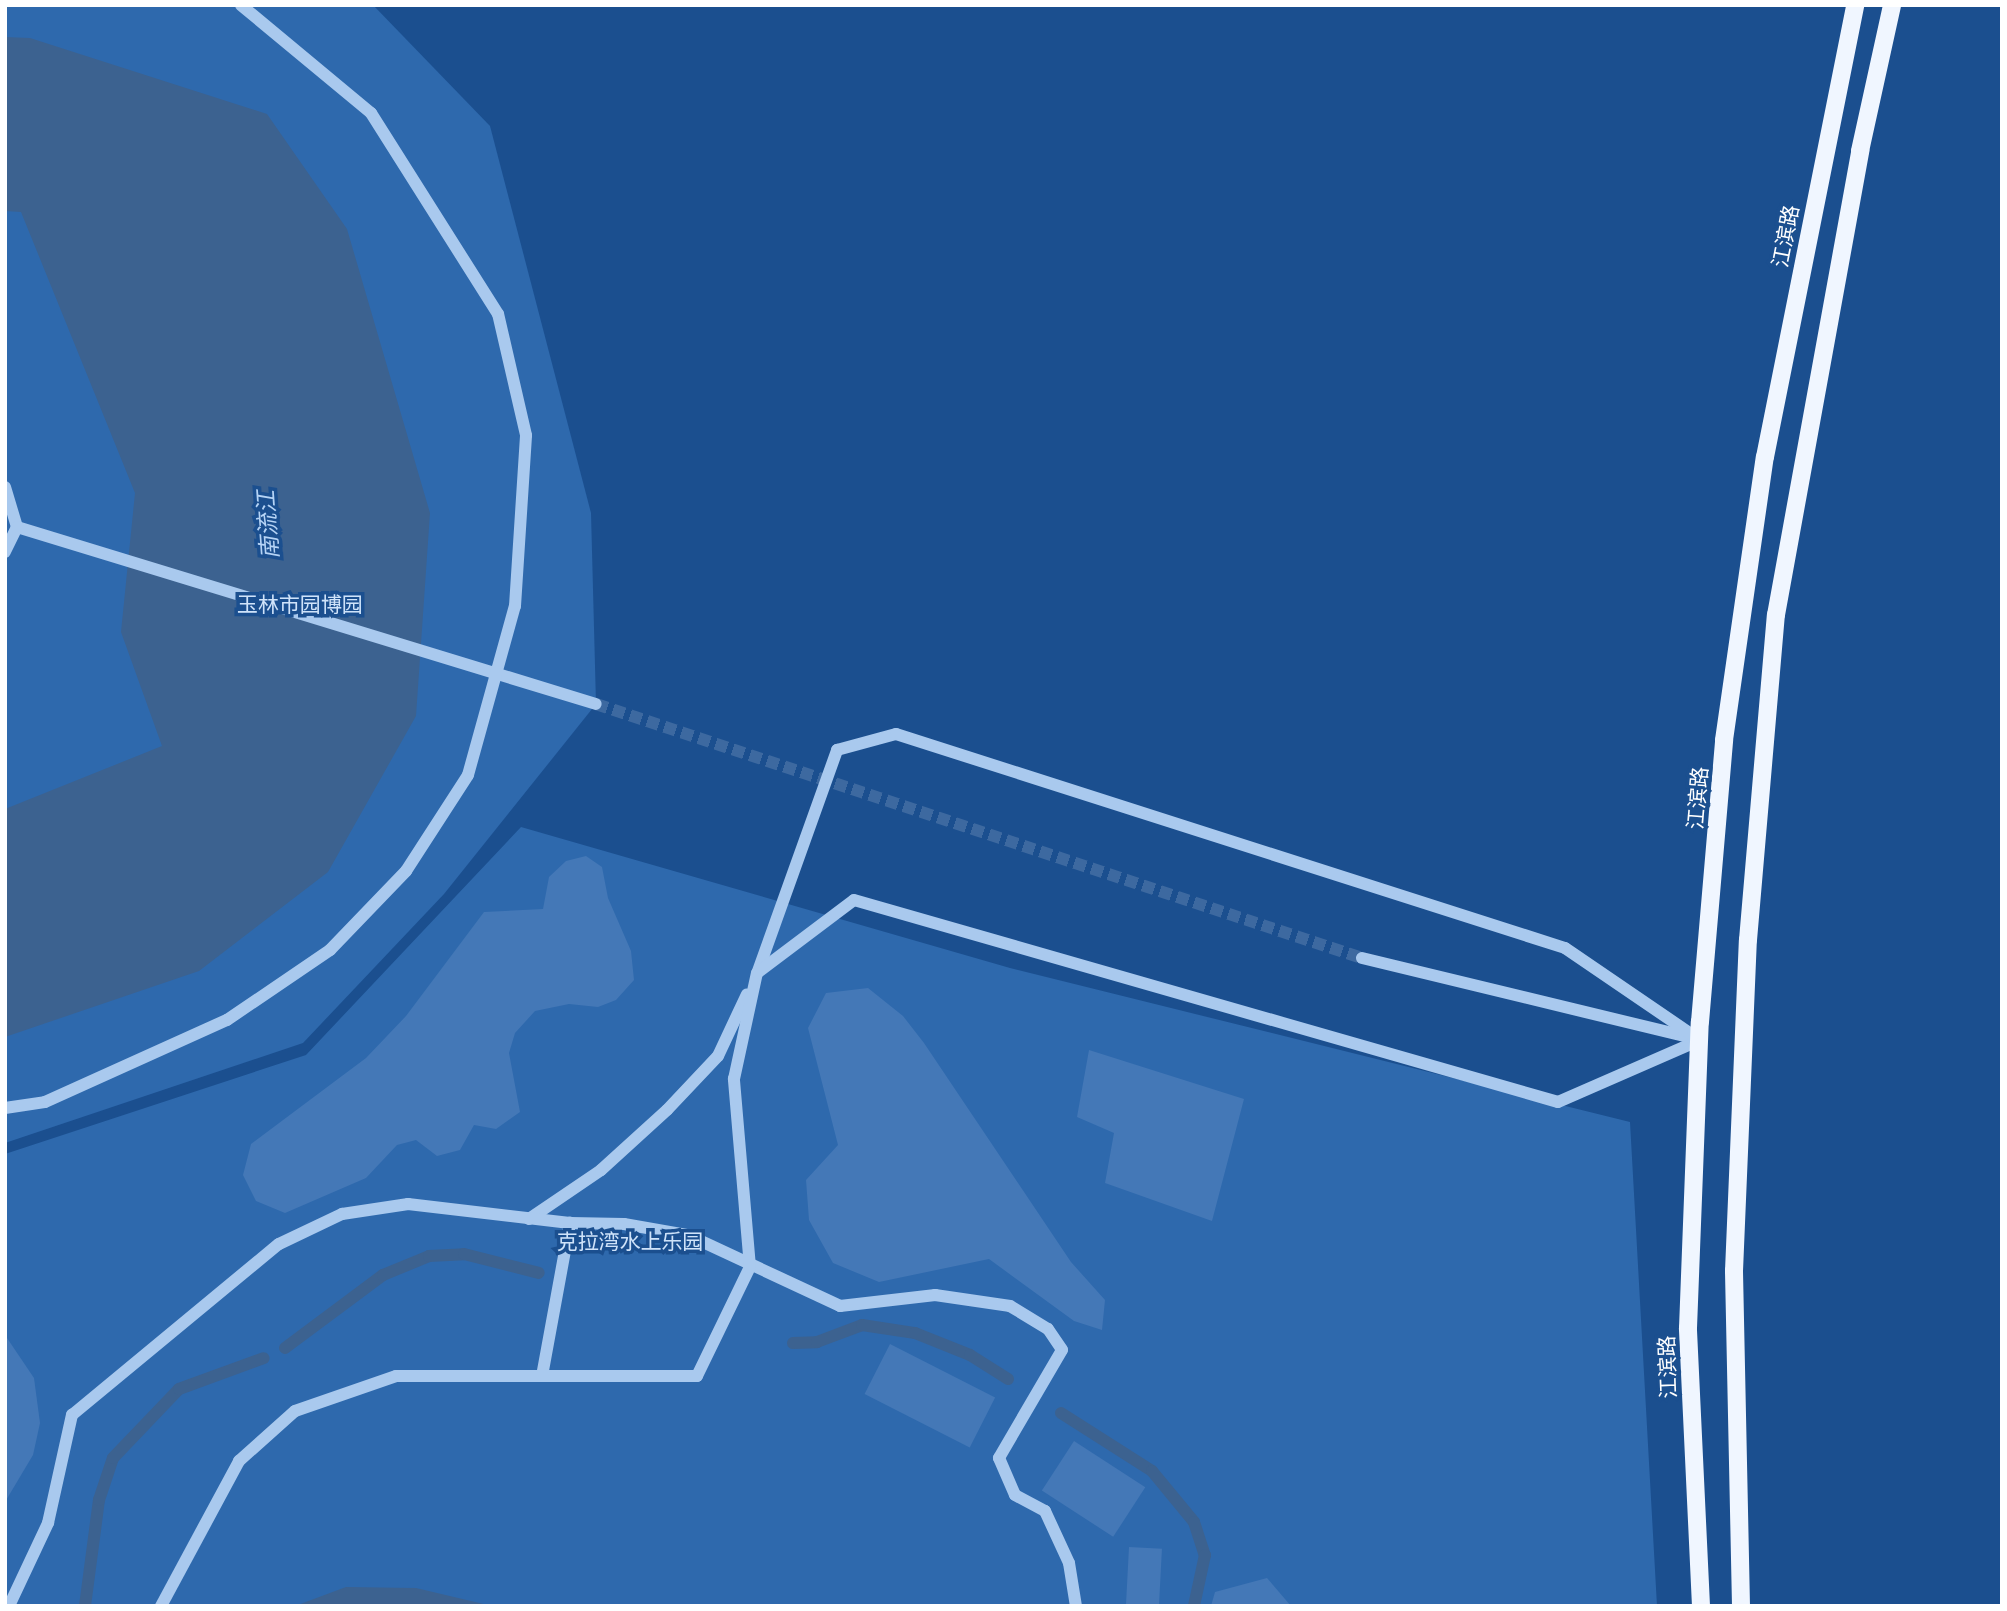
<!DOCTYPE html>
<meta charset="utf-8">
<style>
body{margin:0}
#map{position:relative;width:2007px;height:1611px;overflow:hidden;background:#1b4f8f;font-family:Quicksand,"Noto Sans SC",sans-serif}
div>[style]{position:absolute}
[style*='--x']{left:calc(var(--x)*1px);top:calc(var(--y)*1px);width:calc(var(--w)*1px);rotate:calc(var(--a)*1deg)}
.green>*{inset:0;background:#2e69ad}
.water>*{inset:0;background:#3c6290}
.stream>*{height:12px;margin:-6px;padding:0 6px;transform-origin:6px;border-radius:6px;background:#3c6290}
.building>*{inset:0;background:#4478b7;transform-origin:0 0}
.minor-tunnel>*{height:12px;margin-top:-6px;transform-origin:0;background:repeating-linear-gradient(90deg,#3d69a0 0 12px,transparent 0 18px)}
.minor>*{height:12px;margin:-6px;padding:0 6px;transform-origin:6px;border-radius:6px;background:#a9c9ee}
.major>*{height:18px;margin:-9px;padding:0 9px;transform-origin:9px;border-radius:9px;background:#f0f6ff}
span{translate:-50% -50%;white-space:nowrap;text-align:center;line-height:1.15;-webkit-text-stroke:7px #1b4f8f;paint-order:stroke}
.street-label{font-size:21px;color:#fff}
.park-label{font-size:21px;color:#cfe3fa}
.water-label{font-size:23px;color:#b5d3f5;font-style:italic}
.frame{position:absolute;inset:0;border:7px solid #fff;pointer-events:none}
</style>
<div id="map">
<div class="green">
<div style="clip-path:polygon(5px 5px,373px 5px,490px 126px,591px 513px,596px 704px,444px 894px,303px 1043px,5px 1143px)"></div>
<div style="clip-path:polygon(521px 827px,1010px 968px,1630px 1122px,1657px 1606px,5px 1606px,5px 1154px,306px 1055px)"></div>
</div>
<div class="water">
<div style="clip-path:polygon(5px 37px,30px 38px,267px 114px,347px 229px,430px 513px,416px 716px,328px 872px,199px 971px,5px 1037px,5px 809px,162px 746px,121px 632px,135px 493px,21px 212px,5px 211px)"></div>
<div style="clip-path:polygon(346px 1587px,416px 1588px,492px 1606px,295px 1606px)"></div>
</div>
<div class="stream">
<div style="--x:793;--y:1343;--w:24;--a:-2"></div>
<div style="--x:817;--y:1342;--w:48;--a:-20.7"></div>
<div style="--x:862;--y:1325;--w:54;--a:8.6"></div>
<div style="--x:915;--y:1333;--w:59;--a:21.8"></div>
<div style="--x:970;--y:1355;--w:45;--a:32.3"></div>
<div style="--x:285;--y:1348;--w:122;--a:-36.7"></div>
<div style="--x:383;--y:1275;--w:50;--a:-22.4"></div>
<div style="--x:429;--y:1256;--w:35;--a:-3"></div>
<div style="--x:464;--y:1254;--w:77;--a:14.2"></div>
<div style="--x:1061;--y:1413;--w:108;--a:32.5"></div>
<div style="--x:1152;--y:1471;--w:66;--a:50.5"></div>
<div style="--x:1194;--y:1522;--w:35;--a:72"></div>
<div style="--x:1205;--y:1555;--w:52;--a:102.2"></div>
<div style="--x:85;--y:1606;--w:107;--a:-82.5"></div>
<div style="--x:99;--y:1500;--w:44;--a:-71.6"></div>
<div style="--x:113;--y:1458;--w:95;--a:-46.3"></div>
<div style="--x:179;--y:1389;--w:90;--a:-20"></div>
</div>
<div class="building">
<div style="clip-path:polygon(586px 856px,602px 867px,608px 898px,631px 951px,634px 980px,616px 1000px,598px 1007px,569px 1004px,535px 1011px,515px 1033px,509px 1053px,520px 1112px,496px 1129px,474px 1125px,460px 1150px,437px 1156px,416px 1140px,397px 1145px,366px 1178px,285px 1213px,256px 1201px,243px 1175px,251px 1144px,366px 1058px,406px 1016px,484px 912px,543px 909px,549px 877px,566px 861px)"></div>
<div style="clip-path:polygon(868px 988px,903px 1016px,924px 1043px,1071px 1262px,1105px 1300px,1102px 1330px,1074px 1321px,989px 1259px,879px 1282px,833px 1263px,809px 1220px,806px 1180px,838px 1145px,808px 1028px,826px 993px)"></div>
<div style="clip-path:polygon(1089px 1050px,1244px 1099px,1212px 1221px,1105px 1183px,1114px 1133px,1077px 1117px)"></div>
<div style="clip-path:polygon(5px 1335px,34px 1378px,40px 1423px,33px 1455px,5px 1502px)"></div>
<div style="left:890px;top:1344px;width:118px;height:56px;rotate:27deg"></div>
<div style="left:1074px;top:1441px;width:85px;height:59px;rotate:33deg"></div>
<div style="left:1129px;top:1547px;width:33px;height:59px;rotate:3deg"></div>
<div style="clip-path:polygon(1267px 1578px,1291px 1606px,1211px 1606px,1215px 1592px)"></div>
</div>
<div class="minor-tunnel">
<div style="--x:596;--y:704;--w:807;--a:18.35"></div>
</div>
<div class="minor">
<div style="--x:5;--y:487;--w:42;--a:73.3"></div>
<div style="--x:17;--y:527;--w:28;--a:116"></div>
<div style="--x:17;--y:527;--w:605;--a:17"></div>
<div style="--x:1362;--y:958;--w:340;--a:13.6"></div>
<div style="--x:758;--y:971;--w:235;--a:-70.3"></div>
<div style="--x:837;--y:750;--w:61;--a:-15.2"></div>
<div style="--x:896;--y:734;--w:702;--a:17.74"></div>
<div style="--x:1565;--y:948;--w:163;--a:34.3"></div>
<div style="--x:5;--y:1108;--w:40;--a:-8.5"></div>
<div style="--x:45;--y:1102;--w:200;--a:-24.3"></div>
<div style="--x:227;--y:1020;--w:125;--a:-34.2"></div>
<div style="--x:330;--y:950;--w:110;--a:-46.1"></div>
<div style="--x:406;--y:871;--w:114;--a:-57.1"></div>
<div style="--x:468;--y:775;--w:175;--a:-74.5"></div>
<div style="--x:515;--y:606;--w:171;--a:-86.3"></div>
<div style="--x:526;--y:435;--w:124;--a:-103"></div>
<div style="--x:498;--y:314;--w:238;--a:-122.3"></div>
<div style="--x:371;--y:113;--w:169;--a:-140.3"></div>
<div style="--x:529;--y:1219;--w:87;--a:-34.2"></div>
<div style="--x:601;--y:1170;--w:89;--a:-42.3"></div>
<div style="--x:667;--y:1110;--w:74;--a:-46.6"></div>
<div style="--x:718;--y:1056;--w:68;--a:-64.9"></div>
<div style="--x:542;--y:1376;--w:156;--a:-79.6"></div>
<div style="--x:9;--y:1606;--w:92;--a:-64.8"></div>
<div style="--x:48;--y:1523;--w:111;--a:-77.5"></div>
<div style="--x:72;--y:1415;--w:268;--a:-39.6"></div>
<div style="--x:279;--y:1244;--w:70;--a:-25.5"></div>
<div style="--x:342;--y:1214;--w:67;--a:-8.6"></div>
<div style="--x:408;--y:1204;--w:163;--a:6.7"></div>
<div style="--x:570;--y:1223;--w:54;--a:1.1"></div>
<div style="--x:624;--y:1224;--w:65;--a:9.8"></div>
<div style="--x:688;--y:1235;--w:168;--a:25"></div>
<div style="--x:840;--y:1306;--w:96;--a:-6.6"></div>
<div style="--x:935;--y:1295;--w:76;--a:8.3"></div>
<div style="--x:1010;--y:1306;--w:44;--a:31.2"></div>
<div style="--x:1048;--y:1329;--w:25;--a:56"></div>
<div style="--x:1062;--y:1350;--w:125;--a:120.3"></div>
<div style="--x:999;--y:1458;--w:40;--a:66.6"></div>
<div style="--x:1015;--y:1495;--w:34;--a:28"></div>
<div style="--x:1045;--y:1511;--w:57;--a:65.2"></div>
<div style="--x:1069;--y:1563;--w:44;--a:80.8"></div>
<div style="--x:161;--y:1606;--w:165;--a:-61.7"></div>
<div style="--x:239;--y:1461;--w:75;--a:-41.8"></div>
<div style="--x:295;--y:1411;--w:107;--a:-19.1"></div>
<div style="--x:396;--y:1376;--w:301;--a:0"></div>
<div style="--x:697;--y:1376;--w:121;--a:-64.1"></div>
<div style="--x:750;--y:1267;--w:189;--a:-94.9"></div>
<div style="--x:734;--y:1079;--w:108;--a:-77.8"></div>
<div style="--x:757;--y:973;--w:121;--a:-37"></div>
<div style="--x:854;--y:900;--w:732;--a:16.01"></div>
<div style="--x:1558;--y:1102;--w:155;--a:-23.6"></div>
</div>
<div class="major">
<div style="--x:1701;--y:1606;--w:278;--a:-92.7"></div>
<div style="--x:1688;--y:1328;--w:306;--a:-87.8"></div>
<div style="--x:1700;--y:1022;--w:283;--a:-85.1"></div>
<div style="--x:1724;--y:740;--w:286;--a:-81.8"></div>
<div style="--x:1765;--y:457;--w:461;--a:-78.7"></div>
<div style="--x:1741;--y:1606;--w:335;--a:-91.2"></div>
<div style="--x:1734;--y:1271;--w:331;--a:-87.6"></div>
<div style="--x:1748;--y:940;--w:326;--a:-85.1"></div>
<div style="--x:1776;--y:615;--w:472;--a:-79.7"></div>
<div style="--x:1860;--y:151;--w:149;--a:-77.6"></div>
</div>
<div class="street-label">
<span style="left:1785px;top:236px;rotate:-79deg">江滨路</span>
<span style="left:1697px;top:798px;rotate:-85deg">江滨路</span>
<span style="left:1667px;top:1367px;rotate:-92deg">江滨路</span>
</div>
<div class="park-label">
<span style="left:300px;top:604px">玉林市园博园</span>
<span style="left:630px;top:1241px">克拉湾水上乐园</span>
</div>
<div class="water-label">
<span style="left:268px;top:525px;rotate:-94deg">南流江</span>
</div>
<div class="frame"></div>
</div>
